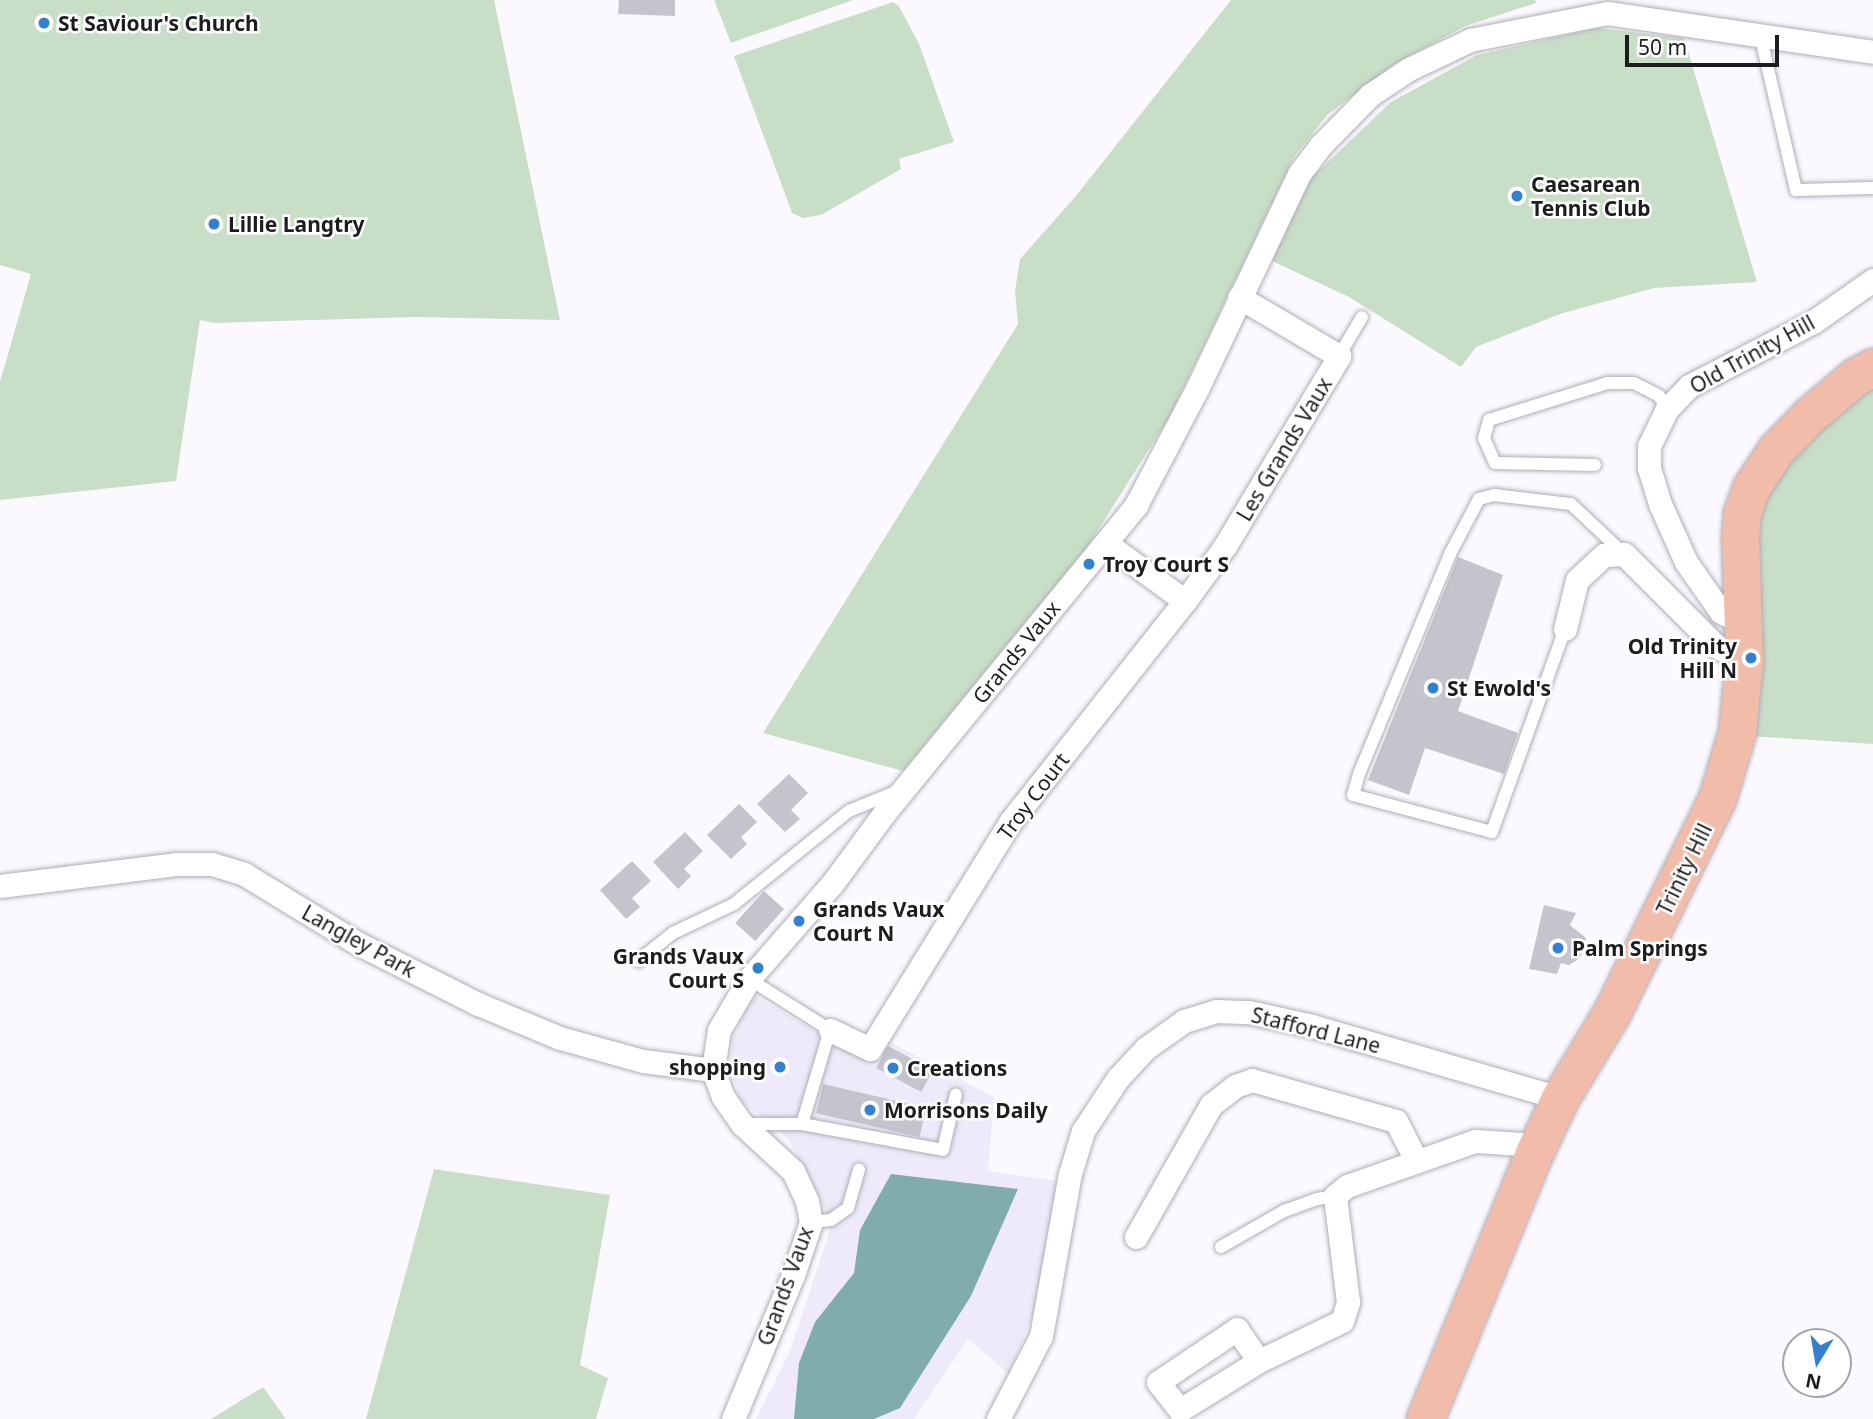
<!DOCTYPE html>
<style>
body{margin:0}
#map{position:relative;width:1873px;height:1419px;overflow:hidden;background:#fbf9fe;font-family:"Noto Sans",sans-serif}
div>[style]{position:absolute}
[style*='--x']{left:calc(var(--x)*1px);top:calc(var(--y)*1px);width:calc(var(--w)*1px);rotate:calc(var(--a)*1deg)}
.built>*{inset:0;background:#efeafa}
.green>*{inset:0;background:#c9dec7}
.water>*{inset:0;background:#80acad}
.building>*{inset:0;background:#c5c3cb;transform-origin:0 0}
.roads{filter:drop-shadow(0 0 2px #afadb5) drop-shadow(0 0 2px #afadb5)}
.service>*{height:12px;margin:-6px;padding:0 6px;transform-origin:6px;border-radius:6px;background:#fff}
.minor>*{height:23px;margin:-11.5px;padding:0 11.5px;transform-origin:11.5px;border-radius:11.5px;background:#fff}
.primary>*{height:37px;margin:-18.5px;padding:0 18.5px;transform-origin:18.5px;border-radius:18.5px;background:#f2bcaa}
.dots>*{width:19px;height:19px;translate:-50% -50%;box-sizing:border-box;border:4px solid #fff;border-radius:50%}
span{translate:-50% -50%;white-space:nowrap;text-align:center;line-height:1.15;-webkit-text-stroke:5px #fff;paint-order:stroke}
.poi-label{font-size:21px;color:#1d1c1f;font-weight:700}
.left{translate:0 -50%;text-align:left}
.right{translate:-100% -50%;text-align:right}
.street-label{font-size:21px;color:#1d1c1f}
.north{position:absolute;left:1782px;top:1328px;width:70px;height:70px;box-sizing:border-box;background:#fff;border:2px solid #a5a4a5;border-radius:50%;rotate:191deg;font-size:19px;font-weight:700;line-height:28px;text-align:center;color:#1d1c1f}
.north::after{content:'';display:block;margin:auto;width:24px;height:32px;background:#3280d0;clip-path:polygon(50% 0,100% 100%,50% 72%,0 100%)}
.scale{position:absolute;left:1625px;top:35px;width:154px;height:32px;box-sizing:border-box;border:4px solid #1d1c1f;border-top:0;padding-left:9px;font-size:21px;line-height:24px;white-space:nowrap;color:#1d1c1f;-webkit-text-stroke:5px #fff;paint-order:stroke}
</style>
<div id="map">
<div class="built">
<div style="clip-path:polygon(753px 994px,850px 1052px,884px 1039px,994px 1097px,988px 1171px,1057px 1181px,1039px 1298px,1009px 1374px,968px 1339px,914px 1419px,756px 1419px,790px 1351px,828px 1236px,831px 1220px,788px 1139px,741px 1101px,730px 1068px,733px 1038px)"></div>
</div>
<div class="green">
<div style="clip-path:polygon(0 0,494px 0,560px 320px,415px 317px,215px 323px,200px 320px,176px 481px,0 500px,0 382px,31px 274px,0 265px)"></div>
<div style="clip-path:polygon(714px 0,853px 0,731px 43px)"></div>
<div style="clip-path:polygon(1231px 0,1535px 0,1536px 3px,1465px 26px,1393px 65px,1327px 115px,1294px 157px,1170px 416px,1088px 546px,903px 771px,763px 733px,1018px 324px,1015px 291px,1020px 259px,1075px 197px)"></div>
<div style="clip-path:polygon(893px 2px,899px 6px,919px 44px,954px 142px,899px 159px,901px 169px,821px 215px,803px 218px,792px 213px,734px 56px)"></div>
<div style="clip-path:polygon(1597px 28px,1684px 38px,1757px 282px,1654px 288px,1560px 314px,1476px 347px,1461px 367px,1349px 297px,1272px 261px,1310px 179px,1391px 102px,1477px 55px)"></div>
<div style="clip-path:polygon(1873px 378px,1873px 744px,1749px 736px,1751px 547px,1764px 484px)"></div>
<div style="clip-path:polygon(434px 1169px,610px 1195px,580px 1365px,608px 1378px,596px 1419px,366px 1419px)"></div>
<div style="clip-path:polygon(263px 1387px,286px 1419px,211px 1419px)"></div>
</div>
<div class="water">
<div style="clip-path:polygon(891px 1174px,1018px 1189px,971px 1296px,900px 1408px,874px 1419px,794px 1419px,799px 1363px,815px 1322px,854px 1273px,860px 1230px)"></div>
</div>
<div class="building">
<div style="clip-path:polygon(619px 0,675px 0,675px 16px,618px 14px)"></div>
<div style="clip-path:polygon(1458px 557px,1503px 575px,1458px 711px,1518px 733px,1504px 774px,1425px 748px,1409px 795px,1368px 780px)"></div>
<div style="clip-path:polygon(789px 774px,808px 793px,791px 810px,800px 819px,785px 832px,757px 804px)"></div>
<div style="clip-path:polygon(739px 804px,757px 822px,741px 837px,747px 844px,731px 859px,707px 835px)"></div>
<div style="clip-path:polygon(685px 832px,703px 851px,684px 869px,691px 876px,678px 889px,653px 862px)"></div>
<div style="clip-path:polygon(632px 861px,651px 881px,632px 898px,640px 907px,626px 919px,600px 890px)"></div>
<div style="left:764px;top:891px;width:27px;height:43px;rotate:42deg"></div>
<div style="clip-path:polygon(1544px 905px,1576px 913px,1570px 925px,1586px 938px,1580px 958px,1569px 965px,1561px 963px,1557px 974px,1529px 969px)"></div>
<div style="left:888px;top:1046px;width:51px;height:25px;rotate:28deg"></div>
<div style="left:823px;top:1084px;width:106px;height:30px;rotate:13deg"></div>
</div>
<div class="roads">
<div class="service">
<div style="--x:1760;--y:34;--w:160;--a:77"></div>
<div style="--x:1796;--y:190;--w:77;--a:-1.5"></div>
<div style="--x:1339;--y:356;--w:45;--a:-59.5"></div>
<div style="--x:1595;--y:465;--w:100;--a:-178.9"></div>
<div style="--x:1495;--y:463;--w:27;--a:-114"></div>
<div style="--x:1484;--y:438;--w:19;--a:-74"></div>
<div style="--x:1489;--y:420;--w:125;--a:-17.3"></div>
<div style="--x:1608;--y:383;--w:26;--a:0"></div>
<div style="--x:1634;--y:383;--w:28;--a:27"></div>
<div style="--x:1659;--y:396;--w:15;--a:58"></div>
<div style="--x:1565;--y:629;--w:216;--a:109.8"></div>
<div style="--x:1492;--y:832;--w:144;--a:-165.1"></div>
<div style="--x:1353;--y:795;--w:22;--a:-74"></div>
<div style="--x:1359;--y:774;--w:238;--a:-67.5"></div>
<div style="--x:1450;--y:554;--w:62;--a:-62.2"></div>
<div style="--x:1479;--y:499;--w:16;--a:-15"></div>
<div style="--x:1494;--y:495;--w:78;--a:6.7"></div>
<div style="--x:1571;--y:504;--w:71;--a:43.3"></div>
<div style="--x:638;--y:961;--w:45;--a:-38.7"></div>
<div style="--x:673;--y:933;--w:68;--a:-25.4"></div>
<div style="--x:734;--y:904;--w:148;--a:-39"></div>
<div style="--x:849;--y:811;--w:50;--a:-22.4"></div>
<div style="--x:749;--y:979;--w:96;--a:32.2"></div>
<div style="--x:830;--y:1030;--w:98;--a:106.6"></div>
<div style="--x:744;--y:1124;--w:58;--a:0"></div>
<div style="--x:802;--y:1124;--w:143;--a:10.4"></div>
<div style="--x:943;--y:1150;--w:57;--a:-76.9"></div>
<div style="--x:811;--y:1222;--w:20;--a:-6"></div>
<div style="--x:831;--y:1220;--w:21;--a:-35"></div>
<div style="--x:848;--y:1208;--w:40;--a:-74"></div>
<div style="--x:1221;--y:1247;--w:73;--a:-29.7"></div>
<div style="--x:1284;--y:1211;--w:35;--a:-20"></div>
<div style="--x:1317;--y:1199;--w:18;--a:-9"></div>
</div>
<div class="minor">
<div style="--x:1185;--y:601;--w:68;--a:-54"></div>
<div style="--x:1225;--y:546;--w:222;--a:-59"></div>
<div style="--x:1339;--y:356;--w:116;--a:-149.5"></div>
<div style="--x:1743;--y:623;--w:25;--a:-153"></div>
<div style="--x:1721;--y:612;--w:61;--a:-125"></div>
<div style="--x:1686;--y:562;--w:64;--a:-114.1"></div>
<div style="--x:1660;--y:504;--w:38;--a:-107"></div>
<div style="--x:1649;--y:468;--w:22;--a:-90"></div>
<div style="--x:1649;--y:446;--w:41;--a:-64.1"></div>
<div style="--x:1667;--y:409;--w:32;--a:-46"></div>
<div style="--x:1689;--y:386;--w:140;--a:-27.3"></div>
<div style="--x:1813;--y:322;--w:73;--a:-35"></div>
<div style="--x:1565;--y:629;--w:50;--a:-76.2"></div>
<div style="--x:1577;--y:580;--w:37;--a:-43"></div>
<div style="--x:1604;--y:555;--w:20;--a:-3"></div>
<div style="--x:1624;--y:554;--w:130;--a:45"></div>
<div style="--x:1716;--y:646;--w:32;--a:28"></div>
<div style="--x:0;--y:886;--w:177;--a:-7.1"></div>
<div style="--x:176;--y:864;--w:36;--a:0"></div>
<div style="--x:212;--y:864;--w:34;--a:17"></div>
<div style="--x:244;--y:874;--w:132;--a:31.4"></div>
<div style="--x:357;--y:943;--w:136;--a:26.8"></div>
<div style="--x:478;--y:1004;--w:89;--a:22.5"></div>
<div style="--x:560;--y:1038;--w:86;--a:15.5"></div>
<div style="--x:643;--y:1061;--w:71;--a:7.3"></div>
<div style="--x:830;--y:1030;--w:44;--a:25.4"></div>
<div style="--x:870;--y:1049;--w:268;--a:-58.3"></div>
<div style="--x:1011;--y:821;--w:280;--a:-51.7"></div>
<div style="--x:1185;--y:601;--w:97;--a:-143.8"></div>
<div style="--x:1136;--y:1237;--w:152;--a:-60.4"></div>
<div style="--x:1211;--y:1105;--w:31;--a:-38"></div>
<div style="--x:1235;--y:1086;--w:18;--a:-19"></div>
<div style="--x:1252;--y:1080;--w:150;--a:15.9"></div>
<div style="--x:1396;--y:1121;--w:44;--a:62.9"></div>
<div style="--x:1259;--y:1361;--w:39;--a:-125"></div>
<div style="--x:1237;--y:1329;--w:95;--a:146.1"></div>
<div style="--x:1158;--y:1382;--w:36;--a:52"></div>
<div style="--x:1180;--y:1410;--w:93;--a:-31.8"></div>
<div style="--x:1259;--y:1361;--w:92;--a:-25.7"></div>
<div style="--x:1342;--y:1321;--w:20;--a:-72"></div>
<div style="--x:1348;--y:1302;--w:107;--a:-97"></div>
<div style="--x:1335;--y:1196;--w:16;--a:-40"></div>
<div style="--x:1347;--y:1186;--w:136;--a:-19.4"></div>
<div style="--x:1475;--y:1141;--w:47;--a:3.7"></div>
<div style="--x:1522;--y:1144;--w:15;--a:20"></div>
<div style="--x:733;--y:1419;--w:156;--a:-67.4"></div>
<div style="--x:793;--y:1275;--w:56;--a:-71.2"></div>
<div style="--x:811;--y:1222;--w:21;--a:-101"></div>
<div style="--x:807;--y:1201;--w:33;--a:-115"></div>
<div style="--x:793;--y:1171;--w:69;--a:-137.3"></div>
<div style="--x:742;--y:1124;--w:33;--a:-125"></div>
<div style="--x:723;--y:1097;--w:29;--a:-110"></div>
<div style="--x:713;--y:1070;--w:40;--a:-81.5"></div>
<div style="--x:719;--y:1030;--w:59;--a:-59.5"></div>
<div style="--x:749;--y:979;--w:126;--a:-48.9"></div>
<div style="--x:832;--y:884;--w:89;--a:-53.6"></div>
<div style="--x:885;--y:812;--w:397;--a:-50.7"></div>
<div style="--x:1136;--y:505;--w:131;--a:-62.3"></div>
<div style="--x:1197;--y:389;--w:238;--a:-64.6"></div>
<div style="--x:1299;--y:174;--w:36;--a:-53"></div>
<div style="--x:1321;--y:145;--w:70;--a:-45.6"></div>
<div style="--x:1370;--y:95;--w:47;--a:-33.7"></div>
<div style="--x:1409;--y:69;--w:68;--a:-25.4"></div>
<div style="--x:1470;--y:40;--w:140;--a:-11.1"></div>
<div style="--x:1607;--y:13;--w:269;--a:8.3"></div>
<div style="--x:998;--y:1419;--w:93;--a:-62.6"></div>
<div style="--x:1041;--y:1336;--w:165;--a:-79.9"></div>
<div style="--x:1070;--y:1174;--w:45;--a:-73.2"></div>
<div style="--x:1083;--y:1131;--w:64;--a:-56.6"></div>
<div style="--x:1118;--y:1078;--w:41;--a:-47"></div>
<div style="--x:1146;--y:1048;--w:47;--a:-35.4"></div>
<div style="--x:1184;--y:1021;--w:34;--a:-17"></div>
<div style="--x:1216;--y:1011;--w:33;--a:2"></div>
<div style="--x:1249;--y:1012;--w:65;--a:12.5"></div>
<div style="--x:1312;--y:1026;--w:258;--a:16.2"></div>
</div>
<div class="primary">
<div style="--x:1425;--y:1419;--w:292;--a:-67.7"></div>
<div style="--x:1536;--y:1149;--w:56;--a:-64.8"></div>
<div style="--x:1560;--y:1098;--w:100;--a:-58.8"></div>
<div style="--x:1612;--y:1012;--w:237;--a:-63.8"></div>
<div style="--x:1717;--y:799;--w:70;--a:-73.4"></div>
<div style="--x:1737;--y:732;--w:71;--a:-84.4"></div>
<div style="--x:1744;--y:661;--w:124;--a:-91.8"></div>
<div style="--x:1740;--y:537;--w:24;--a:-85"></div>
<div style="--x:1742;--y:513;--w:27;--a:-70"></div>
<div style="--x:1751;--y:488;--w:45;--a:-56.7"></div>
<div style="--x:1776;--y:450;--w:49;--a:-45.8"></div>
<div style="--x:1810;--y:415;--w:59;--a:-40.2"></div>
<div style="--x:1855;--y:377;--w:21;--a:-29"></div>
</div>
</div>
<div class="dots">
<div style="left:44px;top:23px;background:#3280d0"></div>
<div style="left:1517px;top:196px;background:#3280d0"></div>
<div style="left:214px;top:224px;background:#3280d0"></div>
<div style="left:1089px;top:564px;background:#3280d0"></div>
<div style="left:1751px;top:658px;background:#3280d0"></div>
<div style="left:1433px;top:688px;background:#3280d0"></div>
<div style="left:799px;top:921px;background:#3280d0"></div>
<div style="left:1558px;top:948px;background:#3280d0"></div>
<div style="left:758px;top:968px;background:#3280d0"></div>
<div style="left:780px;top:1067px;background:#3280d0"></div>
<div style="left:893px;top:1068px;background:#3280d0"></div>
<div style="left:870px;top:1110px;background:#3280d0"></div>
</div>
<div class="poi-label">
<span class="left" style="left:58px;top:23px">St Saviour's Church</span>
<span class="left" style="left:1531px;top:196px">Caesarean<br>Tennis Club</span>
<span class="left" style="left:228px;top:224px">Lillie Langtry</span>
<span class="left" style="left:1103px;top:564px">Troy Court S</span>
<span class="right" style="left:1737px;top:658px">Old Trinity<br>Hill N</span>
<span class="left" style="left:1447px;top:688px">St Ewold's</span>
<span class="left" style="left:813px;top:921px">Grands Vaux<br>Court N</span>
<span class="left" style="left:1572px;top:948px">Palm Springs</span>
<span class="right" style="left:744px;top:968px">Grands Vaux<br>Court S</span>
<span class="right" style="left:766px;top:1067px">shopping</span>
<span class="left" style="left:907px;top:1068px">Creations</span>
<span class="left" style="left:884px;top:1110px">Morrisons Daily</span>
</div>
<div class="street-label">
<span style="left:1752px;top:354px;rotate:-29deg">Old Trinity Hill</span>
<span style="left:1284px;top:449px;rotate:-59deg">Les Grands Vaux</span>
<span style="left:1016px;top:652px;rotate:-51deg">Grands Vaux</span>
<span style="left:1033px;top:796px;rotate:-53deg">Troy Court</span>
<span style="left:1684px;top:869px;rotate:-64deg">Trinity Hill</span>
<span style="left:359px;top:941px;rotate:29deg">Langley Park</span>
<span style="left:1316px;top:1030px;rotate:14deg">Stafford Lane</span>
<span style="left:785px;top:1286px;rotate:-70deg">Grands Vaux</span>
</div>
<div class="north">N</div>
<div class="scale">50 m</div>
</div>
